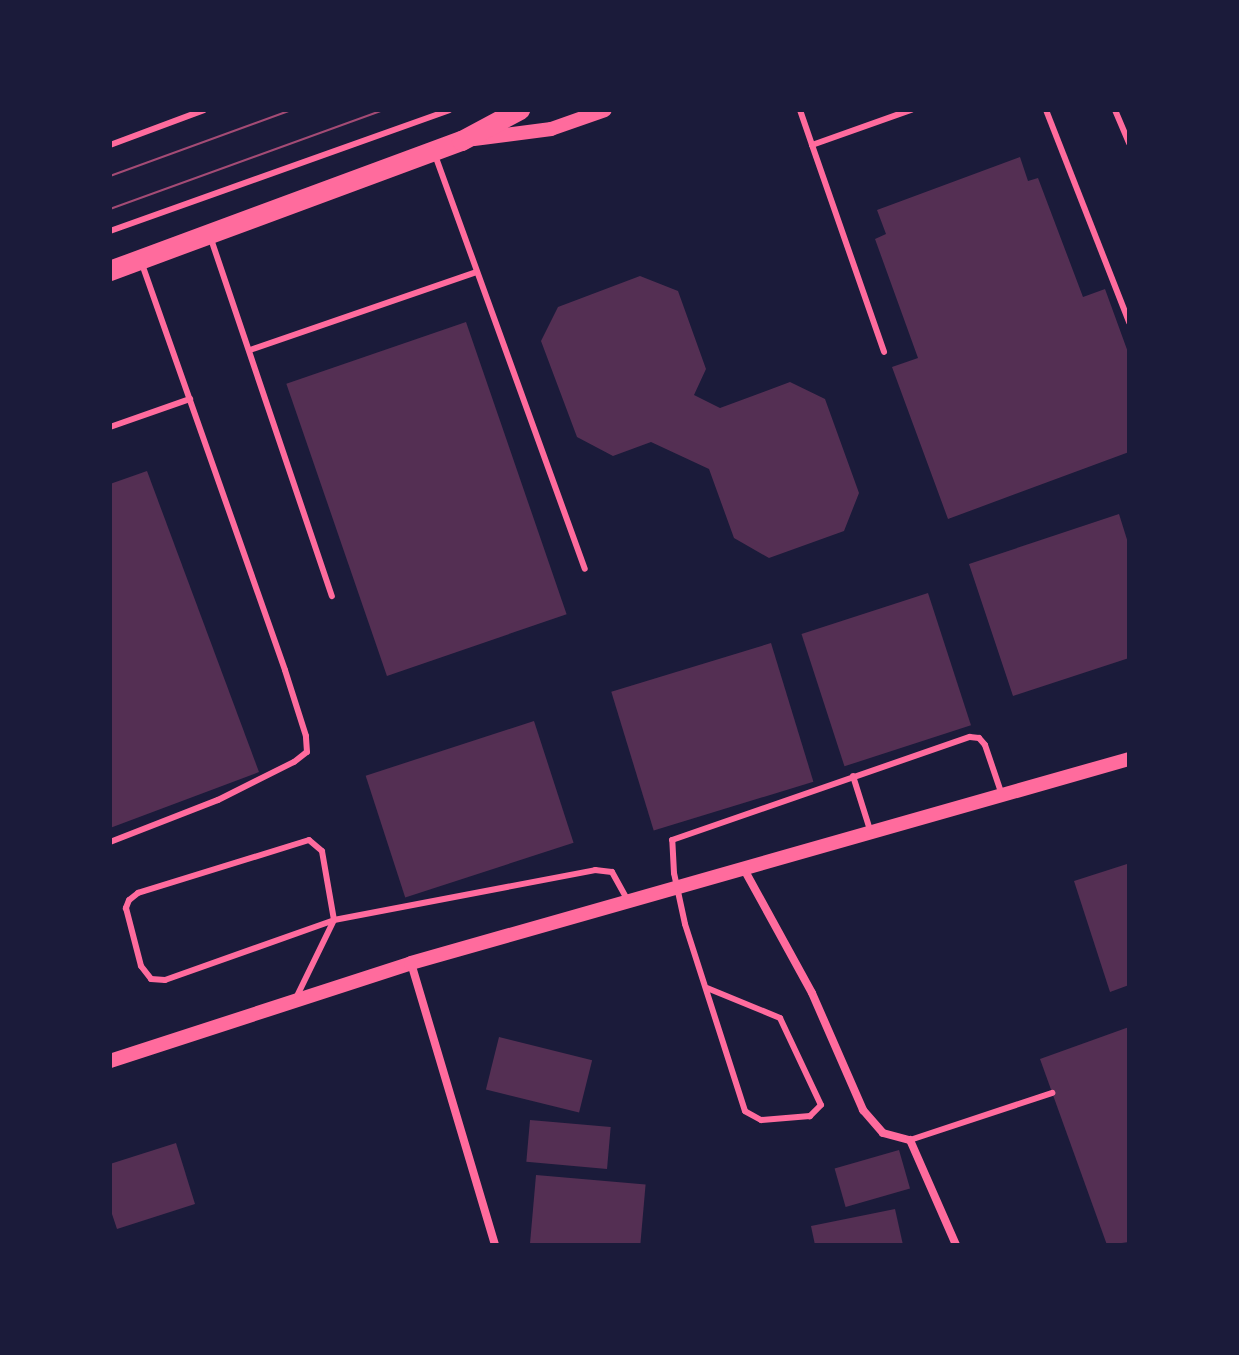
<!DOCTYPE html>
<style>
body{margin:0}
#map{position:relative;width:1239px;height:1355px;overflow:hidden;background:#1b1b3a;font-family:"Space Grotesk",sans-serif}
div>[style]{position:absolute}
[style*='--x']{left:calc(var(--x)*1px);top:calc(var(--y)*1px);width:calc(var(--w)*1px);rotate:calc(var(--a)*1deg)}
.building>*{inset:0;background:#542f53;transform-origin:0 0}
.service>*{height:6px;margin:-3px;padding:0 3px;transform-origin:3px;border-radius:3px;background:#ff6b9d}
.minor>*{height:8px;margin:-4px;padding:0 4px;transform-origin:4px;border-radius:4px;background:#ff6b9d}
.tertiary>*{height:14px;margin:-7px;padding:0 7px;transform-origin:7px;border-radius:7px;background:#ff6b9d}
.primary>*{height:20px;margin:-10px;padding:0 10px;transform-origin:10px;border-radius:10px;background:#ff6b9d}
.tram>*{height:2px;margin:-1px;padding:0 1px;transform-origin:1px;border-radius:1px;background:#a44b75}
span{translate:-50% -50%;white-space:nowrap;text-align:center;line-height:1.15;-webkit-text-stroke:7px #1b1b3a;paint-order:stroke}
.frame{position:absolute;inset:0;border:112px solid #1b1b3a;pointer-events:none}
</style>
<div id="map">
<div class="building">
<div style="clip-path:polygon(1020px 157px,1028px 181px,1038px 178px,1083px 297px,1105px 289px,1129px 355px,1129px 452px,948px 519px,892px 367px,918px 358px,875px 239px,886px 234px,877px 210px)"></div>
<div style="clip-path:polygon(640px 276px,678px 291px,706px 369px,694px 395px,720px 408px,790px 382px,825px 399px,859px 493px,844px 531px,769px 558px,734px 538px,709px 469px,651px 442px,613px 456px,577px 437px,541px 341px,558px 307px)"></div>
<div style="left:466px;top:322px;width:309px;height:190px;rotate:71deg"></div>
<div style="clip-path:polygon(147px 471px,259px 772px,110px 828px,110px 484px)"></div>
<div style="clip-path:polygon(1119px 514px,1129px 546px,1129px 658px,1013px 696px,969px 564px)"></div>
<div style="left:928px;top:593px;width:139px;height:133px;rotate:72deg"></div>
<div style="left:771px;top:643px;width:145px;height:167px;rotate:73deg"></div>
<div style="left:534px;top:721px;width:128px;height:177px;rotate:72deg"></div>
<div style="clip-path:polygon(1127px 864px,1129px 985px,1110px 992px,1074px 881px)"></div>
<div style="clip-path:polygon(1129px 1027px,1129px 1242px,1107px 1245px,1040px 1059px)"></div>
<div style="left:499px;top:1037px;width:96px;height:54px;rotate:14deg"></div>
<div style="left:530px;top:1120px;width:81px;height:42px;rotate:5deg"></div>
<div style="clip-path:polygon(176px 1143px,195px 1204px,117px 1229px,110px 1208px,110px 1164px)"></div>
<div style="left:899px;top:1150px;width:40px;height:67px;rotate:74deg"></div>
<div style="left:536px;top:1175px;width:110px;height:70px;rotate:5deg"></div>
<div style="clip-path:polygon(895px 1209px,903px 1245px,815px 1245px,811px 1226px)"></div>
</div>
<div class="service">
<div style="--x:800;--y:110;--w:37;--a:71"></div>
<div style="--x:812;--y:145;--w:105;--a:-19.5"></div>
<div style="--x:1046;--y:110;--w:228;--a:68.6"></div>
<div style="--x:1115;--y:110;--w:36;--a:67"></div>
<div style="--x:110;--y:145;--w:100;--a:-20.4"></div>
<div style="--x:812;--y:145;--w:219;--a:70.8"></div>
<div style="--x:435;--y:155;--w:440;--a:70.1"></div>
<div style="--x:110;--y:231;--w:360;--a:-19.6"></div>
<div style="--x:211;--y:239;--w:377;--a:71.3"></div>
<div style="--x:250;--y:350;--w:240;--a:-19"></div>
<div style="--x:110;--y:427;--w:85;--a:-19.3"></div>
<div style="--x:853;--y:776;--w:57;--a:72.5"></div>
<div style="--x:110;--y:842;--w:116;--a:-21.3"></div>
<div style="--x:218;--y:800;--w:85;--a:-26.6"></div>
<div style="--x:294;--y:762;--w:16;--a:-38"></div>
<div style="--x:307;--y:752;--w:16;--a:-94"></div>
<div style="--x:306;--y:736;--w:69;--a:-107.7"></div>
<div style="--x:285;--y:670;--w:430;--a:-109.4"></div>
<div style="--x:707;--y:988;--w:79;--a:22.3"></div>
<div style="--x:780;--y:1018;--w:96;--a:64.8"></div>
<div style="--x:821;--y:1105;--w:16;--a:135"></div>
<div style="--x:810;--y:1116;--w:49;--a:175.3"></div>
<div style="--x:761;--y:1120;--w:18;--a:-151"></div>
<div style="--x:745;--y:1111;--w:196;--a:-107.8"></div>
<div style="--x:685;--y:924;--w:52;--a:-102.2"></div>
<div style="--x:674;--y:873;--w:33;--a:-93"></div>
<div style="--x:672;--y:840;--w:315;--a:-19.1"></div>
<div style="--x:970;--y:737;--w:9;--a:6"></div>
<div style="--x:979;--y:738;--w:9;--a:49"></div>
<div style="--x:985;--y:745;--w:53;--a:71.2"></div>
<div style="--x:296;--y:998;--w:87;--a:-64"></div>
<div style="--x:334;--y:920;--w:70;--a:-99.9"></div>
<div style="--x:322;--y:851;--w:17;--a:-140"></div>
<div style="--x:309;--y:840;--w:179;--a:162.8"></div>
<div style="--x:138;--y:893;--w:11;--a:142"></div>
<div style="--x:129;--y:900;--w:9;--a:111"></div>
<div style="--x:126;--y:908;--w:60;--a:75.5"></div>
<div style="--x:141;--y:966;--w:16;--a:52"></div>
<div style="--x:151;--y:979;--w:14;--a:4"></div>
<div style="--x:165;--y:980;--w:179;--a:-19.5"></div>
<div style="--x:334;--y:920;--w:266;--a:-10.8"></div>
<div style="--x:595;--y:870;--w:17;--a:7"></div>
<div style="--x:612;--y:872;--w:31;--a:61"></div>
<div style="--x:910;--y:1140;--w:150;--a:-18.3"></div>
</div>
<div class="minor">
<div style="--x:745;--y:871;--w:139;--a:61.2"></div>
<div style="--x:812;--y:993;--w:128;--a:66.4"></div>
<div style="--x:863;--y:1110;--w:30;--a:49"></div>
<div style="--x:883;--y:1133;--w:28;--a:15"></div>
<div style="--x:910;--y:1140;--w:115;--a:66.3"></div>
<div style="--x:411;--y:963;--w:294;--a:73.4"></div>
</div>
<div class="tertiary">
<div style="--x:474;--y:139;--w:78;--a:-7.4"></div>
<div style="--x:551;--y:129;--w:57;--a:-19.4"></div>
<div style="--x:110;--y:1061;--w:317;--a:-18"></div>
<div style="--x:411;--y:963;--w:746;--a:-15.86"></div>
</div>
<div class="primary">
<div style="--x:110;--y:271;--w:375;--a:-20.3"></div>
<div style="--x:462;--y:141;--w:66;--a:-28.1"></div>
</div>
<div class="tram">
<div style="--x:110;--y:176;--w:193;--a:-20"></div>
<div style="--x:110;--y:209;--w:290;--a:-19.9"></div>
</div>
<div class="frame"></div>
</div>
